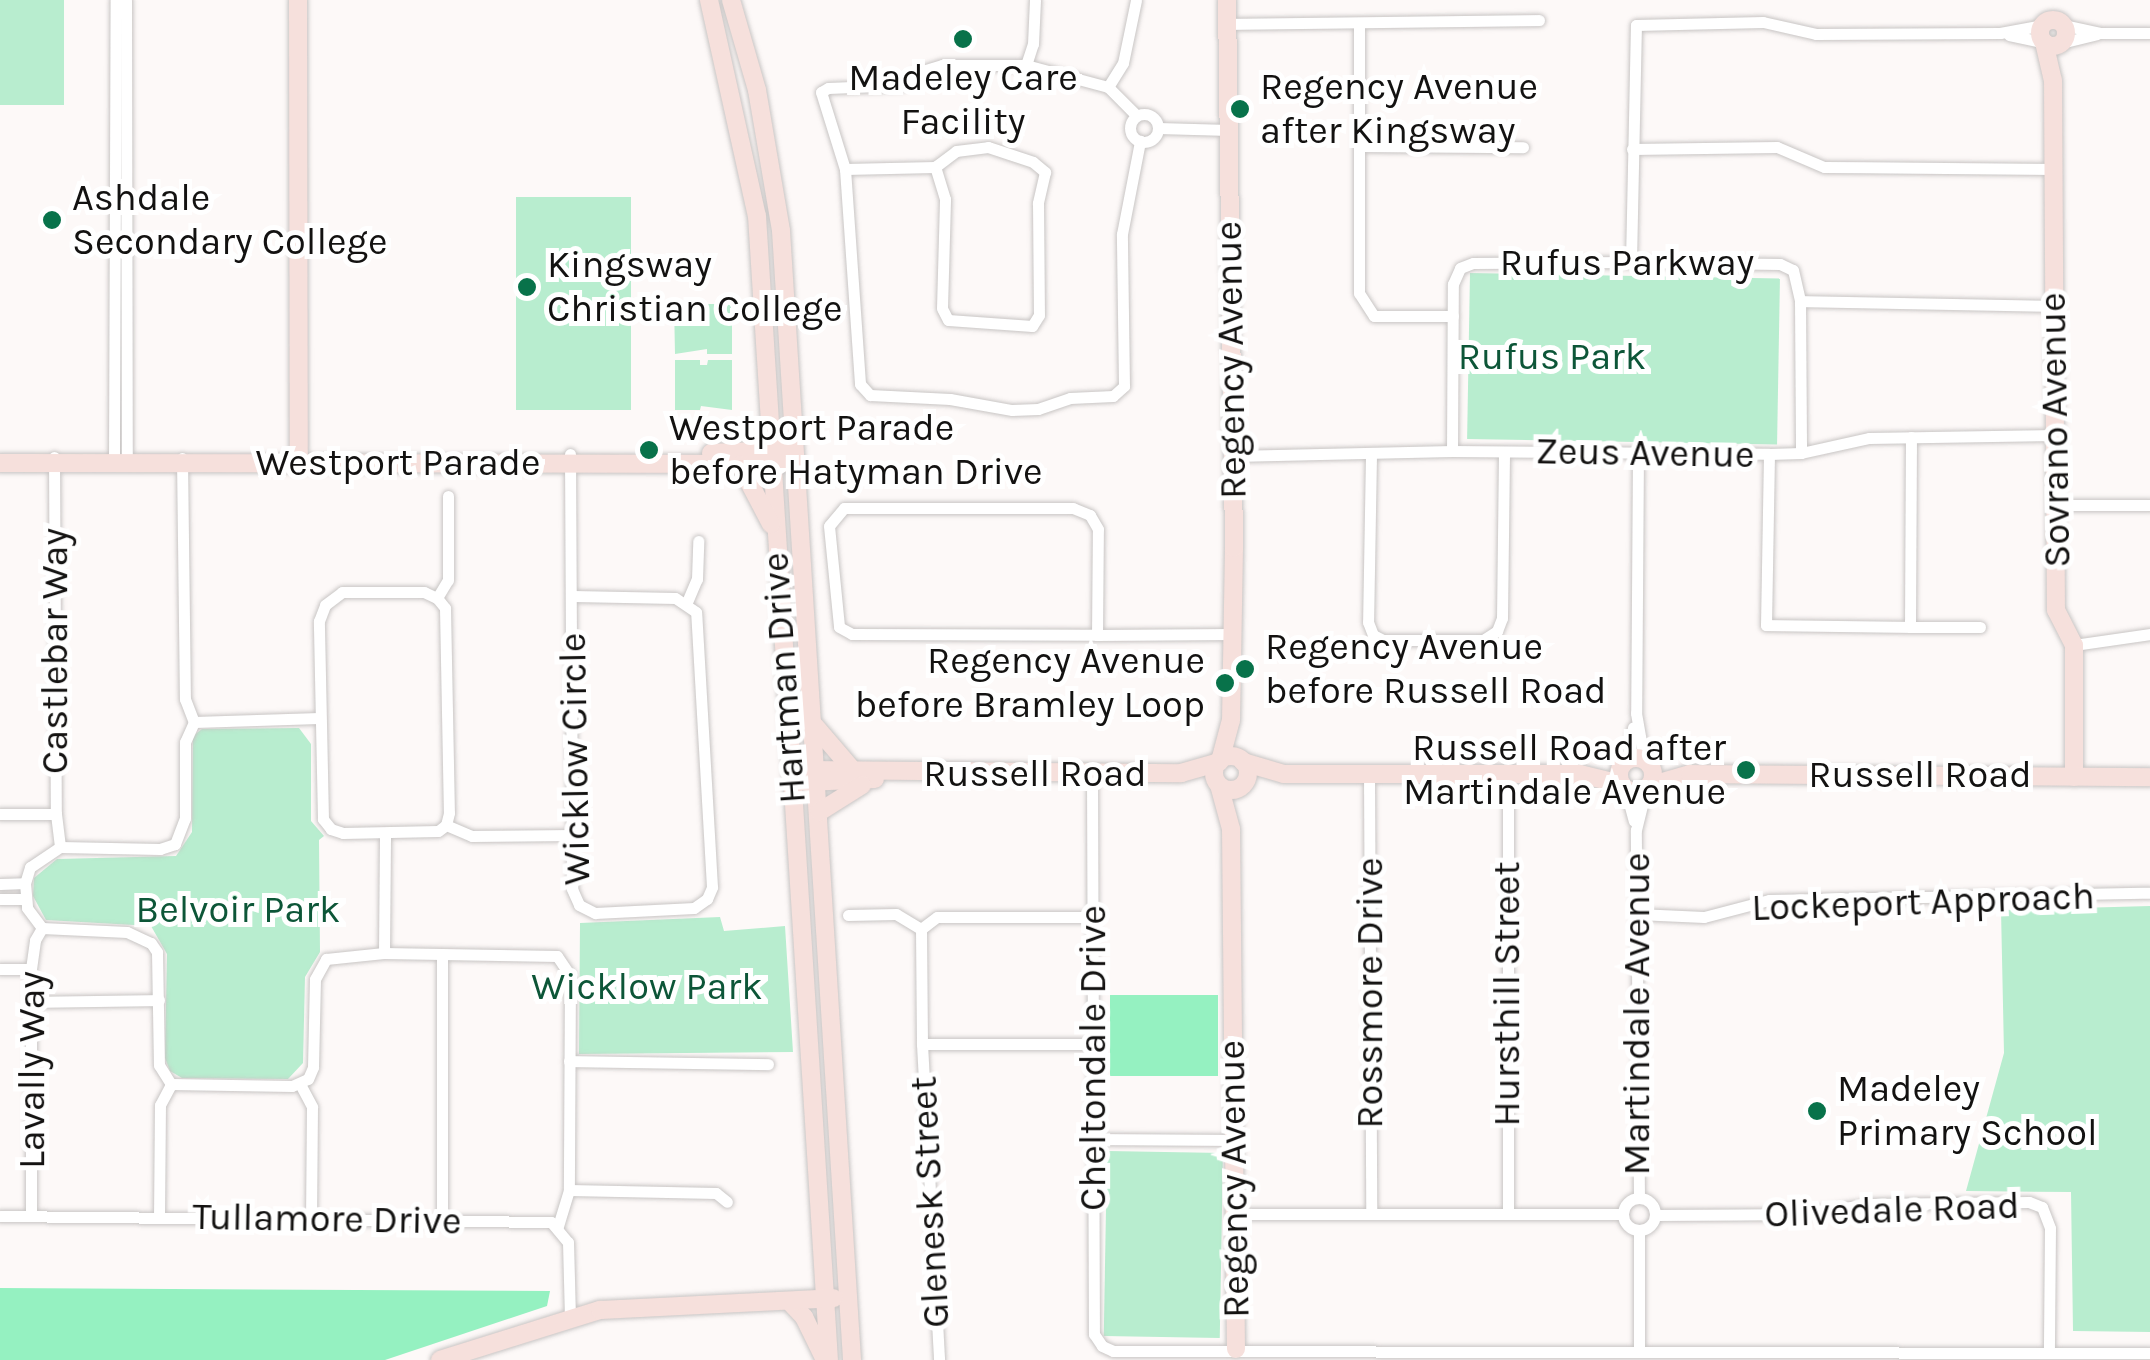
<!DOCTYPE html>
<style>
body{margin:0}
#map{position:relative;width:2150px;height:1360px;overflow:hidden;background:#fdf9f8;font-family:Karla,sans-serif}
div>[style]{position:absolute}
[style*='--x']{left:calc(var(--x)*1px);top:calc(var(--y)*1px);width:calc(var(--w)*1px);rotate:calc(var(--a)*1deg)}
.green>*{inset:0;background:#b8edcf;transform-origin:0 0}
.water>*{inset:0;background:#95f1c1;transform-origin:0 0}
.roads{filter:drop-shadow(0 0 2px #c8c5c4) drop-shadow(0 0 2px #c8c5c4)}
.street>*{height:11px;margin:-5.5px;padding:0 5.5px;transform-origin:5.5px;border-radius:5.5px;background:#fff}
.street>.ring{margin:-5.5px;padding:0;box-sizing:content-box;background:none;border:11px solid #fff;border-radius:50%}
.secondary>*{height:18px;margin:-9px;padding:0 9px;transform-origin:9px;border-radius:9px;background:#f6e0dc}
.secondary>.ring{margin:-9px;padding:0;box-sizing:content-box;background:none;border:18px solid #f6e0dc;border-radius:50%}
.dots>*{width:28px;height:28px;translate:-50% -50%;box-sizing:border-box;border:5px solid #fff;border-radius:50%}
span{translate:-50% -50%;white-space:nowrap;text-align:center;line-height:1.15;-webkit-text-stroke:10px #fff;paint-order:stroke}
.poi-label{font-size:38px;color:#131211}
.left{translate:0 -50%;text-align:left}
.right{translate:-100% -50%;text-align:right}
.street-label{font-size:38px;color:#131211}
.park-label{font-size:38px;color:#0d5638}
</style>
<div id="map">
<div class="green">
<div style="left:0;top:0;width:64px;height:105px"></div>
<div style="left:516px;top:197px;width:115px;height:213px"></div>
<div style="left:1470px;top:273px;width:310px;height:166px;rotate:1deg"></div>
<div style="clip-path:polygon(674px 304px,699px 304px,706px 308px,707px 304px,732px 304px,732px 354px,707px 354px,707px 349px,675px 354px)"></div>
<div style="clip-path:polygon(675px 360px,700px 360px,700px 365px,707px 365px,708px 360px,732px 360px,732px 410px,701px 406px,700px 410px,675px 410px)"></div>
<div style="clip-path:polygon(299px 728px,311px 744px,311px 821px,324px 836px,319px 840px,320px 952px,305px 977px,303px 1063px,288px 1079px,182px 1078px,170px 1071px,165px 1058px,167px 954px,151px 926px,46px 920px,33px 896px,34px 878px,57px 859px,176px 856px,192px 832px,193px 736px,202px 729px)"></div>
<div style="clip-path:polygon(2150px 906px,2150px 1332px,2073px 1331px,2071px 1192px,1966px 1191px,2004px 1053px,2001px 910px)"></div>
<div style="clip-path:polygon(720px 917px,724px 931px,785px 926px,793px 1052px,579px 1054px,580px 923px)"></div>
<div style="left:1107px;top:1151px;width:116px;height:185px;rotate:1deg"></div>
</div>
<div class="water">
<div style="left:1110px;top:995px;width:108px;height:81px"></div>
<div style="clip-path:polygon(0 1288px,550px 1291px,547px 1306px,385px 1360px,0 1360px)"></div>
</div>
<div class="roads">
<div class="street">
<div style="--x:126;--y:0;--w:462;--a:89.9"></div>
<div style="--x:1227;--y:24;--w:312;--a:-0.7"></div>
<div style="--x:1359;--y:24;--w:269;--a:90"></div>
<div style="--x:1359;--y:293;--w:27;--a:57"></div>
<div style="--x:1374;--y:316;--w:79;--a:0"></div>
<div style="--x:2063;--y:25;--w:39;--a:12"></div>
<div style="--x:2101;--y:33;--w:49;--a:0"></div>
<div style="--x:2009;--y:35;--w:35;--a:12"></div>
<div style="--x:2061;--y:43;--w:37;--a:-14"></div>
<div style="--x:1026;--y:65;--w:22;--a:-72"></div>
<div style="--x:1033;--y:44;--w:44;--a:-87.4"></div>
<div style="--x:1108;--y:87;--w:28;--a:-58"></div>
<div style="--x:1123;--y:63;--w:64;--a:-78.3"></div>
<div class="ring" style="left:1130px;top:114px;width:17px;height:17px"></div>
<div style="--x:1136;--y:115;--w:40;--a:-135"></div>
<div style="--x:1108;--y:87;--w:85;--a:-165"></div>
<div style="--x:1026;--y:65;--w:84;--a:180"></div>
<div style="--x:942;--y:65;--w:24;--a:163"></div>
<div style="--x:919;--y:72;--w:22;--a:144"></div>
<div style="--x:901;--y:85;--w:73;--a:177.6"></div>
<div style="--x:828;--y:88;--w:8;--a:150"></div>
<div style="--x:821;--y:92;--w:81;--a:72.7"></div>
<div style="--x:845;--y:169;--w:216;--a:86"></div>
<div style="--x:860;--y:384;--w:15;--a:48"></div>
<div style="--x:870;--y:395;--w:80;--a:2.9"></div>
<div style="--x:950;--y:399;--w:63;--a:10.1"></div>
<div style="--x:1012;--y:410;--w:26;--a:-2"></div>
<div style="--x:1038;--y:409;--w:34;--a:-19"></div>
<div style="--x:1070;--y:398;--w:43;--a:-2.7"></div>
<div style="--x:1113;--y:396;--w:15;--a:-42"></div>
<div style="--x:1124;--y:386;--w:152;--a:-90.8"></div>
<div style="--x:1122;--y:234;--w:95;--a:-79"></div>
<div style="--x:1158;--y:128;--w:71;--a:1.6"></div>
<div style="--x:1361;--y:146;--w:162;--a:0.4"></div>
<div style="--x:1632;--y:149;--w:145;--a:-0.8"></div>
<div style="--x:1777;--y:147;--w:51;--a:23.1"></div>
<div style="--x:1824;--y:167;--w:230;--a:0.5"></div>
<div style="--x:845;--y:169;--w:90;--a:-1.3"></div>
<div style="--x:935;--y:167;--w:26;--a:-37"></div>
<div style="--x:956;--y:151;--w:32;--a:-7"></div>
<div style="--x:988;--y:147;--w:47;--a:18.4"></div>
<div style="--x:1033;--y:162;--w:16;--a:40"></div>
<div style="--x:1045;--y:172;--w:32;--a:103"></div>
<div style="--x:1038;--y:203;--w:112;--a:89.5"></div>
<div style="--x:1039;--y:315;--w:13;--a:122"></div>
<div style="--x:1032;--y:326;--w:84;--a:-175.9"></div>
<div style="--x:948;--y:320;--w:13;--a:-117"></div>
<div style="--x:942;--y:308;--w:109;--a:-88.4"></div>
<div style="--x:945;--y:199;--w:34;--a:-107"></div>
<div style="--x:1631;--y:262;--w:237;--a:-88.8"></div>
<div style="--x:1636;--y:25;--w:127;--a:-1.4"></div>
<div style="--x:1763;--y:22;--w:54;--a:12.8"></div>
<div style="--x:1816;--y:34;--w:184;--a:-0.3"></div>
<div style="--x:2000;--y:33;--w:44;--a:-10.5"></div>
<div style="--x:1800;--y:301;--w:252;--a:1.1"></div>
<div style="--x:1452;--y:451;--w:167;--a:-89.7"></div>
<div style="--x:1453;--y:284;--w:17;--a:-66"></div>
<div style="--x:1460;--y:268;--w:14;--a:-21"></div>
<div style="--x:1473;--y:263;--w:158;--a:-0.4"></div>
<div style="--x:1631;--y:262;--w:149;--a:0.8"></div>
<div style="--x:1780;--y:264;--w:14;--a:25"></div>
<div style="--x:1793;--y:270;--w:32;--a:77"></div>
<div style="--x:1800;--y:301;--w:152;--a:89.6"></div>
<div style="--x:1638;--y:453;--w:260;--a:90.4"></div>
<div style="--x:1636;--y:713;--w:47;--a:80.1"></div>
<div style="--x:570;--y:454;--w:435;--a:89.7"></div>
<div style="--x:572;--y:889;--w:17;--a:66"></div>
<div style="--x:579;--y:905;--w:18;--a:27"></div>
<div style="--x:595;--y:913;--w:99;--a:-2.9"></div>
<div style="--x:694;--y:908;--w:16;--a:-35"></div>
<div style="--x:707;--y:899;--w:13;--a:-67"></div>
<div style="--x:712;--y:887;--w:275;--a:-93.3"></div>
<div style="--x:696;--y:612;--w:25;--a:-146"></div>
<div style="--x:675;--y:598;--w:102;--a:-178.9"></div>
<div style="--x:1769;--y:454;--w:171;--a:91"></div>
<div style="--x:1766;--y:625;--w:144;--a:0.8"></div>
<div style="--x:1910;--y:627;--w:190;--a:-89.7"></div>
<div style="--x:1371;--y:455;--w:167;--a:91"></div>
<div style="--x:1368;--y:622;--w:14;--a:69"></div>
<div style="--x:1373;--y:635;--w:11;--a:27"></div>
<div style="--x:1383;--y:640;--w:100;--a:0"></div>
<div style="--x:1483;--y:640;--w:17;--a:-33"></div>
<div style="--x:1497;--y:631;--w:14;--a:-69"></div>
<div style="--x:1502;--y:618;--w:166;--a:-89.3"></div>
<div style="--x:1233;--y:456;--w:219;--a:-1.3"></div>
<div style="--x:1452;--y:451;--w:317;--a:0.5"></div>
<div style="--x:1769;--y:454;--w:32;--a:-2"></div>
<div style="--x:1801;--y:453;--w:70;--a:-12.4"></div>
<div style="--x:1869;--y:438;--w:186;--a:-0.9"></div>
<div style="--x:54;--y:457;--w:357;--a:89.7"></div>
<div style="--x:56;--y:814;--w:33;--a:83"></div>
<div style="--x:182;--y:458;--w:241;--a:89.3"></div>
<div style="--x:185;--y:699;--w:25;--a:69"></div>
<div style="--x:114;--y:462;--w:462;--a:-89.8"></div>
<div style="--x:2056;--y:505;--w:94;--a:0"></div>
<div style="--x:342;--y:592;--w:82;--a:0"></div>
<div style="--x:424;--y:592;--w:14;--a:25"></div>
<div style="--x:437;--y:598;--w:13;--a:51"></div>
<div style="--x:445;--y:608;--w:205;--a:88.9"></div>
<div style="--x:449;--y:813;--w:12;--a:104"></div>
<div style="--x:446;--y:825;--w:10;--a:143"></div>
<div style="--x:438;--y:831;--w:95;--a:178.8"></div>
<div style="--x:343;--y:833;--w:13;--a:-162"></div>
<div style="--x:331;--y:829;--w:13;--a:-129"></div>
<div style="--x:323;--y:819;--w:198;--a:-91.2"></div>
<div style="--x:319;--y:621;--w:17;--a:-69"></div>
<div style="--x:325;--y:605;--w:21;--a:-37"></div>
<div style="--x:437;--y:598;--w:21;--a:-59"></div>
<div style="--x:448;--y:580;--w:84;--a:-90"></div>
<div style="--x:687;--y:602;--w:25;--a:-67"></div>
<div style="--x:697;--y:579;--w:38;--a:-88"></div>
<div style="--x:1910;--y:627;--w:70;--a:0"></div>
<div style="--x:1097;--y:635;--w:106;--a:-89.5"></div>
<div style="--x:1098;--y:529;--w:16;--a:-120"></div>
<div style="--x:1090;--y:515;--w:18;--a:-158"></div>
<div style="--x:1073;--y:508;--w:229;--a:180"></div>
<div style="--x:844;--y:508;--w:23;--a:130"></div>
<div style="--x:829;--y:526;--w:101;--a:84.3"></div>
<div style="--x:839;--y:627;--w:15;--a:28"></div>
<div style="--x:852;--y:634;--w:245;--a:0.2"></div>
<div style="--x:1097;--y:635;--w:135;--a:-0.4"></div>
<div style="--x:2074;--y:645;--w:77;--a:-8.2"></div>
<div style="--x:319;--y:718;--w:125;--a:178.2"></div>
<div style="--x:194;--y:722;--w:22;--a:114"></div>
<div style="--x:185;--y:742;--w:76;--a:90"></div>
<div style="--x:185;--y:818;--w:28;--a:111"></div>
<div style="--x:175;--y:844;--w:16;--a:162"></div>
<div style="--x:160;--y:849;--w:100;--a:-178.9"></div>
<div style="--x:60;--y:847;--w:36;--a:146"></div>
<div style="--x:30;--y:867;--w:17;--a:107"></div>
<div style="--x:25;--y:883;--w:25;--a:85"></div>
<div style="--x:27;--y:908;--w:25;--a:53"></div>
<div style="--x:42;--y:928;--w:85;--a:2.7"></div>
<div style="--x:127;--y:932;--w:26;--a:25"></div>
<div style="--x:151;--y:943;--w:11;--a:56"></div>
<div style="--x:157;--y:952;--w:113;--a:89"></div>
<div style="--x:159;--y:1065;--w:22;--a:58"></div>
<div style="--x:171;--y:1084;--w:121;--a:0.9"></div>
<div style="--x:292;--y:1086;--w:17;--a:-24"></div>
<div style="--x:308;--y:1079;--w:13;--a:-67"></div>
<div style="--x:313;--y:1067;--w:88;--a:-88.7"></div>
<div style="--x:315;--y:979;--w:23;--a:-61"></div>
<div style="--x:326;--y:959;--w:58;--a:-5.9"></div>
<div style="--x:384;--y:953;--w:173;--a:1"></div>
<div style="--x:557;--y:956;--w:23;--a:56"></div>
<div style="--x:570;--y:975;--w:215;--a:90.3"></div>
<div style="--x:569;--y:1190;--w:39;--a:107"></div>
<div style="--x:1628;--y:759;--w:32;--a:-81"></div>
<div style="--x:1092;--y:774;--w:560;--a:89.8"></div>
<div style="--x:1094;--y:1334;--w:14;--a:56"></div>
<div style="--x:1102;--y:1346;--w:12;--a:24"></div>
<div style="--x:1113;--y:1351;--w:1037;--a:0.11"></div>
<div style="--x:1369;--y:775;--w:436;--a:89.7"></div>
<div style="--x:1625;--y:788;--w:34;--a:75"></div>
<div style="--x:0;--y:814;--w:56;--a:0"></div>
<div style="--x:446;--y:825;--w:28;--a:23"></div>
<div style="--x:472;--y:836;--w:101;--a:-0.6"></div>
<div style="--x:0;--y:884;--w:25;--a:-2"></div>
<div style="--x:0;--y:899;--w:23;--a:0"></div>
<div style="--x:1637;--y:914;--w:67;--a:2.6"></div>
<div style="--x:1704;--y:917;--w:67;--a:-14.7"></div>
<div style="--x:1769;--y:900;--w:381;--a:-1.1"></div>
<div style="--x:848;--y:915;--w:48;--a:-1.2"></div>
<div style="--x:896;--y:914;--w:29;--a:31"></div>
<div style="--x:384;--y:953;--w:120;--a:-89.5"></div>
<div style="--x:442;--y:954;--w:267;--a:90"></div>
<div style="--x:0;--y:969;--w:31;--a:0"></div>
<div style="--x:32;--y:1002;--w:127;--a:-0.9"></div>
<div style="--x:922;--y:1044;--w:316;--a:86.9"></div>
<div style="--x:1093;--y:1044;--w:171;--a:180"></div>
<div style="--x:922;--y:1044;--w:115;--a:-90.5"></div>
<div style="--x:921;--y:929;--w:20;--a:-37"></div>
<div style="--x:937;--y:917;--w:157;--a:0"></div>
<div style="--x:569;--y:1061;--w:199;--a:0.9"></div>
<div style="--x:300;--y:1084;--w:26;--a:62"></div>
<div style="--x:312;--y:1107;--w:112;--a:90.5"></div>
<div style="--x:1093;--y:1139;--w:141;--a:0.4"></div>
<div style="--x:569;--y:1190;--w:147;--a:1.2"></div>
<div style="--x:716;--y:1193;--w:14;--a:39"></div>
<div style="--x:1639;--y:1197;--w:367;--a:-90.5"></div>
<div style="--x:1636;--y:830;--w:42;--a:-76.3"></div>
<div class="ring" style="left:1623px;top:1198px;width:21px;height:21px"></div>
<div style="--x:1508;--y:1213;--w:438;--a:-90"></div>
<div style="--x:1235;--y:1214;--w:387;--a:0"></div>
<div style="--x:31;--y:1215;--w:246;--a:-90"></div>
<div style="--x:31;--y:969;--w:29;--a:-82"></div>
<div style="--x:35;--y:940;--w:14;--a:-60"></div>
<div style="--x:1655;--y:1215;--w:148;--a:-0.4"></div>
<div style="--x:1803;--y:1214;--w:69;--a:-8.4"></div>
<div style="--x:1871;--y:1204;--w:158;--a:-0.7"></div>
<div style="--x:2029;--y:1202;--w:14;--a:21"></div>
<div style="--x:2042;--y:1207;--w:22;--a:69"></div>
<div style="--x:2050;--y:1228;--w:124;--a:90.5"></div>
<div style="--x:0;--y:1216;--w:551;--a:0.62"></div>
<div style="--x:551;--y:1222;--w:26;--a:50"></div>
<div style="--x:568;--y:1242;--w:77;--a:88.5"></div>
<div style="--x:159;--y:1218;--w:113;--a:-89.5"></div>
<div style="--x:160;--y:1105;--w:24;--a:-62"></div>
<div style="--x:1639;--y:1230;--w:120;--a:90"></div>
</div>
<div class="secondary">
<div style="--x:298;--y:0;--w:462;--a:89.9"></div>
<div style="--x:709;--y:0;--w:221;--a:77.5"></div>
<div style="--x:757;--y:216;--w:1146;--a:86.4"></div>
<div style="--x:731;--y:0;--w:94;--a:73.9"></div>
<div style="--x:757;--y:90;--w:143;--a:80.3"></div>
<div style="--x:781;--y:231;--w:1131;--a:86.4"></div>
<div class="ring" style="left:2040px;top:20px;width:8px;height:8px"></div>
<div style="--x:2044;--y:42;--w:39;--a:77"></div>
<div style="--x:2053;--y:80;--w:530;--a:89.68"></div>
<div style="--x:2056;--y:610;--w:39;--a:63"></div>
<div style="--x:2074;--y:645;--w:132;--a:90"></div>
<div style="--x:711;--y:453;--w:69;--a:-2.5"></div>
<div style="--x:0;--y:463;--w:781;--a:0.07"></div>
<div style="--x:740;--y:465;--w:67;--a:62.3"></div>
<div style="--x:815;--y:726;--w:55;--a:49.4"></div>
<div class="ring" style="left:1214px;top:756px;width:16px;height:16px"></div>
<div class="ring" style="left:1619px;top:758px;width:16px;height:16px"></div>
<div style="--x:1220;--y:761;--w:42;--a:-75"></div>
<div style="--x:1231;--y:720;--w:172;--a:-89"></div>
<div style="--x:1234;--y:548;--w:548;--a:-90.73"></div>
<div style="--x:1243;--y:762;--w:43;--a:16.3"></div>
<div style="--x:1284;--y:774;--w:296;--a:0"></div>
<div style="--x:1580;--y:774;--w:42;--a:13.7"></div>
<div style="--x:806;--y:770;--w:375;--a:0.5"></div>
<div style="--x:1181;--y:773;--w:40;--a:-16"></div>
<div style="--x:806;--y:782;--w:69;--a:-2.5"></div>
<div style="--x:1219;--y:785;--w:46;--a:74.7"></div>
<div style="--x:1231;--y:829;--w:520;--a:89.45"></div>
<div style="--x:1649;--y:786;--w:43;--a:-16.3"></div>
<div style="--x:1690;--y:774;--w:460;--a:0.4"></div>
<div style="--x:819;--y:812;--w:51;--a:-32.1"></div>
<div style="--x:790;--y:1302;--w:21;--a:47"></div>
<div style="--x:804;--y:1317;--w:48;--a:64"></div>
<div style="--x:440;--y:1360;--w:168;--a:-17.4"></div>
<div style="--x:600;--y:1310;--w:234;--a:-2.9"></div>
</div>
</div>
<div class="dots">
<div style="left:963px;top:39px;background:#08724a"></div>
<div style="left:1240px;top:109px;background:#08724a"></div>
<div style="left:52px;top:220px;background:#08724a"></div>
<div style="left:527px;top:287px;background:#08724a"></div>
<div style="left:649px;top:450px;background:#08724a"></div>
<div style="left:1245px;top:669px;background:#08724a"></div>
<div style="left:1225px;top:683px;background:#08724a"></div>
<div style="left:1746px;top:770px;background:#08724a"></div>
<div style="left:1817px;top:1111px;background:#08724a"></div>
</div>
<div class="poi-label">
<span style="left:963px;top:100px">Madeley Care<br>Facility</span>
<span class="left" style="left:1260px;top:109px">Regency Avenue<br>after Kingsway</span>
<span class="left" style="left:72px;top:220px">Ashdale<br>Secondary College</span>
<span class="left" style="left:547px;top:287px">Kingsway<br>Christian College</span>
<span class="left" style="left:669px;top:450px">Westport Parade<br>before Hatyman Drive</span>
<span class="left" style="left:1265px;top:669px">Regency Avenue<br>before Russell Road</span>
<span class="right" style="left:1205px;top:683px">Regency Avenue<br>before Bramley Loop</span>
<span class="right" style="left:1726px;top:770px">Russell Road after<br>Martindale Avenue</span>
<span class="left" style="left:1837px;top:1111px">Madeley<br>Primary School</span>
</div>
<div class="street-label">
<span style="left:1627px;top:263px">Rufus Parkway</span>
<span style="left:1231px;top:360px;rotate:-91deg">Regency Avenue</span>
<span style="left:2055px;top:430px;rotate:-91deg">Sovrano Avenue</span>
<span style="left:1645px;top:453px;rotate:1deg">Zeus Avenue</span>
<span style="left:398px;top:463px">Westport Parade</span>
<span style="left:55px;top:651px;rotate:-90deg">Castlebar Way</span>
<span style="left:784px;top:678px;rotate:-94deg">Hartman Drive</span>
<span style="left:575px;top:759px;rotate:-91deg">Wicklow Circle</span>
<span style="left:1035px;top:774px">Russell Road</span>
<span style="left:1920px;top:775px">Russell Road</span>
<span style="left:1923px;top:902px;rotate:-2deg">Lockeport Approach</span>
<span style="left:1370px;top:993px;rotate:-90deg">Rossmore Drive</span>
<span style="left:1507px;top:994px;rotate:-90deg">Hursthill Street</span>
<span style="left:1637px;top:1014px;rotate:-90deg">Martindale Avenue</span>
<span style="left:1093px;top:1058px;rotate:-90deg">Cheltondale Drive</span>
<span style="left:32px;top:1070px;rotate:-90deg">Lavally Way</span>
<span style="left:1234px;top:1179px;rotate:-91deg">Regency Avenue</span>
<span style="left:930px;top:1202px;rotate:-93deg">Glenesk Street</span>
<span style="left:1892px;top:1210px;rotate:-2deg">Olivedale Road</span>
<span style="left:327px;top:1219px;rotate:1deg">Tullamore Drive</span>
</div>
<div class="park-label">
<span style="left:1552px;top:357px">Rufus Park</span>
<span style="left:238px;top:910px">Belvoir Park</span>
<span style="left:647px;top:987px">Wicklow Park</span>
</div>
</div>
